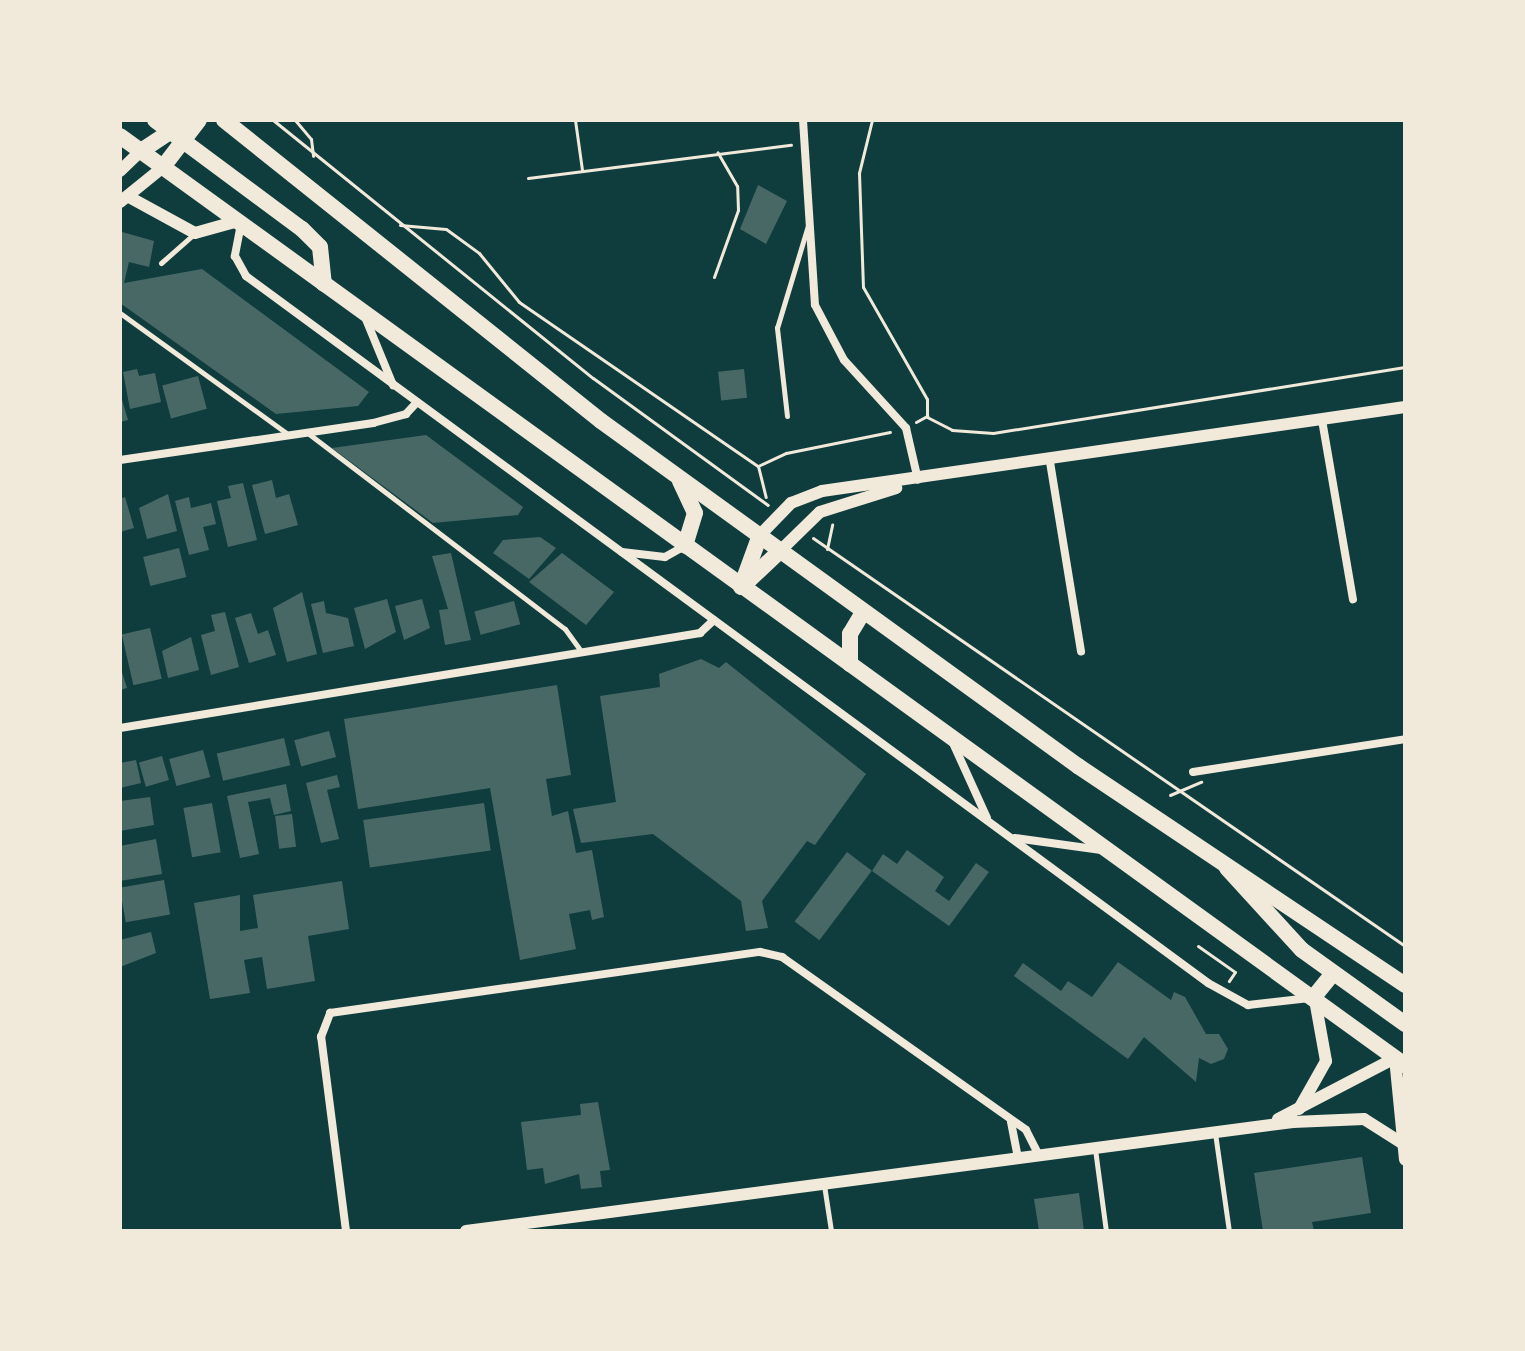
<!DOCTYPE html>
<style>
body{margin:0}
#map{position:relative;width:1525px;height:1351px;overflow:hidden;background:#0f3d3e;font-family:"Archivo Narrow",sans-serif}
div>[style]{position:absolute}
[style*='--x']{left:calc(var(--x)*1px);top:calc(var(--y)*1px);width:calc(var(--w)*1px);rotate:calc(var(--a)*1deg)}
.building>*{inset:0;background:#486865;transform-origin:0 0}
.path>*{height:3px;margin:-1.5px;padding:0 1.5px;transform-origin:1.5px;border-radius:1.5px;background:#f1e9da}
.service>*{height:5px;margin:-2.5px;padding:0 2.5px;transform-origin:2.5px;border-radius:2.5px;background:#f1e9da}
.minor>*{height:8px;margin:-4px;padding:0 4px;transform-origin:4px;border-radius:4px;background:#f1e9da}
.tertiary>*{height:12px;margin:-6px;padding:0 6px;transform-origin:6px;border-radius:6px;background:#f1e9da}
.trunk>*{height:16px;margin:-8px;padding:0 8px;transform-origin:8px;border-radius:8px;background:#f1e9da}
span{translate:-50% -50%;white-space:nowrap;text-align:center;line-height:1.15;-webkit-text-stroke:7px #f1e9da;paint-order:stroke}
.frame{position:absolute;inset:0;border:122px solid #f1e9da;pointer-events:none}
</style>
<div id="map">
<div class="building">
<div style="clip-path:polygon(758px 185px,787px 201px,766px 244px,740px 229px)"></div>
<div style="clip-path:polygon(122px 232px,154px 241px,149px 267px,129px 262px,124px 283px,202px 269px,369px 392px,358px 406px,276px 414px,120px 303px)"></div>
<div style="clip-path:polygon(137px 369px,139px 376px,155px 373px,161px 402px,130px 409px,123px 372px)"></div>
<div style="left:744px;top:369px;width:29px;height:26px;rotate:84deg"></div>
<div style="left:198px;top:376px;width:34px;height:37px;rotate:75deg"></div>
<div style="clip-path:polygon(120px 393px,128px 420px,120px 422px)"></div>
<div style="clip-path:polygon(426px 435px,523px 507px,518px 515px,433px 523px,332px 448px)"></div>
<div style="clip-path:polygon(272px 480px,276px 498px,289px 494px,298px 525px,265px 534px,252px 485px)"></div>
<div style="clip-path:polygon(243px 483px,257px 540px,228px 547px,217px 501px,231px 498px,228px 486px)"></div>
<div style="clip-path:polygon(168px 494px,177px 531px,147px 539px,139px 508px)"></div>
<div style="clip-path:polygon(125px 497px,134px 528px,120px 532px,120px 499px)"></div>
<div style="clip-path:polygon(189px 497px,191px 508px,211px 503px,216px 524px,203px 527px,209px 550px,189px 555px,175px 501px)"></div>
<div style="clip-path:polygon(540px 537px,556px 548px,529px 579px,493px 553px,503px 540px)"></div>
<div style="left:179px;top:548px;width:30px;height:37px;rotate:76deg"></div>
<div style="clip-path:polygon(451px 553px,471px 640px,445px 645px,439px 610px,448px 609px,432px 556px)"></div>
<div style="clip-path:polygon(562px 553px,614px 592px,586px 625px,529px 582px)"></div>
<div style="clip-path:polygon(302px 592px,317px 654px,287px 662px,273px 608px)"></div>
<div style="clip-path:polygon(387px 599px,396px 632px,365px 649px,354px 608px)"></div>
<div style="clip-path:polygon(422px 599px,430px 628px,404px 640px,395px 606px)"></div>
<div style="clip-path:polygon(324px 601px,326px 613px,348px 618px,354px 646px,323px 653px,311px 604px)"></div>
<div style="left:514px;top:601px;width:24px;height:41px;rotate:75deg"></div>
<div style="clip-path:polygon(225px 612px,239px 667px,211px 675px,201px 635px,215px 631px,211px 615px)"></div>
<div style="clip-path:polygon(251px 613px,258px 634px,268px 630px,276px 655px,249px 663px,235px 618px)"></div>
<div style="left:150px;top:628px;width:52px;height:29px;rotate:77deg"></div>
<div style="clip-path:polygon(191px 637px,199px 670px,168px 678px,162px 651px)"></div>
<div style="clip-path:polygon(701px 659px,719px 668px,726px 662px,866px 774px,815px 845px,807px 841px,762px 901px,768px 928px,746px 931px,741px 901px,653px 834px,581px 843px,573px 809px,616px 802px,600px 696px,660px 687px,659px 674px)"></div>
<div style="clip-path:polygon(120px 666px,127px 688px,120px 690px)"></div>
<div style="clip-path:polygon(557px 685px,571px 775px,546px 779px,552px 816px,568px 811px,576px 853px,592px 850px,604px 917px,592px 920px,590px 910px,569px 914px,576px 949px,520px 960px,490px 788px,358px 809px,344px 719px)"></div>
<div style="left:329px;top:731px;width:27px;height:36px;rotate:75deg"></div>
<div style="left:284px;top:738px;width:28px;height:69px;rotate:77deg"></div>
<div style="left:203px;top:750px;width:28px;height:35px;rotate:75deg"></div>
<div style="left:162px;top:756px;width:25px;height:24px;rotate:74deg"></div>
<div style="clip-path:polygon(136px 760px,141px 783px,120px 788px,120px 763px)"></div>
<div style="clip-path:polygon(337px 775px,340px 787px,327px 790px,339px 839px,321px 843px,306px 783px)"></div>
<div style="clip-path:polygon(286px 784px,291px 811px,274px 815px,270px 798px,248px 802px,259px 854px,240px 858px,227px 796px)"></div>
<div style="clip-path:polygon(150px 797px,154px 825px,120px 831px,120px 801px)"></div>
<div style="left:212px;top:803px;width:50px;height:29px;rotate:80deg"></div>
<div style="left:484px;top:803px;width:48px;height:122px;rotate:82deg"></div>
<div style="left:292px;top:814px;width:33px;height:17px;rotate:83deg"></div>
<div style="clip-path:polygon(156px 839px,162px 874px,120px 881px,120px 846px)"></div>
<div style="clip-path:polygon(907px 850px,944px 877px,935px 891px,949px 901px,976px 863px,989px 872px,949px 926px,872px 871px,883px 854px,897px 864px)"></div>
<div style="left:847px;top:852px;width:31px;height:87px;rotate:37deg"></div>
<div style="left:164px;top:880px;width:35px;height:45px;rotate:80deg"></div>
<div style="clip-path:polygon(342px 881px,349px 929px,308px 936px,315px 981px,267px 989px,262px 957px,244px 960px,250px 993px,210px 999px,194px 903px,240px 895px,240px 931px,258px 928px,253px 895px)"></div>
<div style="clip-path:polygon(151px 932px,156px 953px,120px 967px,120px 940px)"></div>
<div style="clip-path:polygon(1118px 962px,1171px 1000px,1174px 992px,1185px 997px,1206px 1034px,1219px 1034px,1228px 1049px,1224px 1059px,1211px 1064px,1199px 1058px,1196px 1082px,1144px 1037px,1128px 1059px,1014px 976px,1023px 963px,1061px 991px,1068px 981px,1092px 997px)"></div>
<div style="clip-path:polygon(598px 1102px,610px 1170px,600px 1171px,602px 1187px,581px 1189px,579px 1174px,545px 1184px,543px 1168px,527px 1170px,521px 1122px,581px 1115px,580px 1104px)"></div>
<div style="clip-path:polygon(1362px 1157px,1371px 1213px,1312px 1222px,1314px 1231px,1263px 1231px,1254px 1173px)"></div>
<div style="clip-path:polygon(1079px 1193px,1084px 1231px,1039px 1231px,1034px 1199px)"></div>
</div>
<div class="path">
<div style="--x:273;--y:120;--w:411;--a:38.9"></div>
<div style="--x:593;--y:378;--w:216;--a:36"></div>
<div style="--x:295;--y:120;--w:25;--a:50"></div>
<div style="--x:311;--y:139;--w:17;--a:83"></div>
<div style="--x:575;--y:120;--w:50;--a:82"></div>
<div style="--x:872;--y:120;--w:55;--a:103.8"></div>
<div style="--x:859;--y:173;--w:114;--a:88"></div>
<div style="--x:863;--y:287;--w:129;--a:60.3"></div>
<div style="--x:927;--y:399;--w:17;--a:90"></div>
<div style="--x:528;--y:178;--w:265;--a:-7.2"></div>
<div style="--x:400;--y:225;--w:46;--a:5"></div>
<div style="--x:446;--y:229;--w:41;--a:36"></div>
<div style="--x:479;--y:253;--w:63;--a:50.8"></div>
<div style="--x:519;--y:302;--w:290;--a:34.5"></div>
<div style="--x:758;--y:466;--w:31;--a:-25"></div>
<div style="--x:786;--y:453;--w:106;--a:-11.4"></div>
<div style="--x:714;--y:277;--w:71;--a:-70.3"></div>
<div style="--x:738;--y:210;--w:24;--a:-92"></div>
<div style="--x:737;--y:186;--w:39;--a:-120"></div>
<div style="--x:927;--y:417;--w:28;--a:27"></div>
<div style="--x:952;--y:430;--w:41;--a:4.2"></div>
<div style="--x:993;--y:433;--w:417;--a:-9.1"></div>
<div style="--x:916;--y:422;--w:13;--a:-29"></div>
<div style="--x:758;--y:466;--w:32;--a:76"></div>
<div style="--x:813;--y:538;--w:719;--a:34.57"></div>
<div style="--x:827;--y:549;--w:25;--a:-78"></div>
<div style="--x:1170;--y:795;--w:34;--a:-23"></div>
<div style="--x:1198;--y:946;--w:45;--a:35.1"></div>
<div style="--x:1235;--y:972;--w:11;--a:124"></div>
</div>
<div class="service">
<div style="--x:161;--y:263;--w:44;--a:-41.3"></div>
<div style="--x:120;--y:313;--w:208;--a:35.8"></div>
<div style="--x:787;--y:416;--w:89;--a:-96.5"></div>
<div style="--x:777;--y:328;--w:108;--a:-73.2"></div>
<div style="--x:309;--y:434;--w:322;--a:37.3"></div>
<div style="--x:565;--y:629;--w:29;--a:54"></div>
<div style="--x:1215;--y:1133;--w:99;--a:81.9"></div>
<div style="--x:1095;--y:1149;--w:83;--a:82.4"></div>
<div style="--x:824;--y:1185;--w:47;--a:81.3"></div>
</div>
<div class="minor">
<div style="--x:803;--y:120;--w:185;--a:86.3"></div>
<div style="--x:815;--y:305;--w:62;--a:62.2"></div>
<div style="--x:844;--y:360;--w:92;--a:47.6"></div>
<div style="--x:906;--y:428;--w:53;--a:77"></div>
<div style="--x:241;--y:224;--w:33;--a:101"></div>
<div style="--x:235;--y:256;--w:23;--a:61"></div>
<div style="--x:246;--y:276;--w:1194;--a:36.31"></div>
<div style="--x:1208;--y:983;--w:46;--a:28.8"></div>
<div style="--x:1248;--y:1005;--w:62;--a:-6.4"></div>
<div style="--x:365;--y:317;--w:74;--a:67.6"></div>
<div style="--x:1322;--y:420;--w:182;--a:80.2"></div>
<div style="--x:120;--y:460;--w:256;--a:-8.3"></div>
<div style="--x:373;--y:423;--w:34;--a:-15"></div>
<div style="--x:406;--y:414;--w:16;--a:-47"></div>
<div style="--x:1050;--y:462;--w:192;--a:80.7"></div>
<div style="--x:622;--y:552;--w:43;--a:6.6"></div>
<div style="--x:665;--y:557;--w:23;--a:-29"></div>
<div style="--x:120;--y:728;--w:588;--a:-9.3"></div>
<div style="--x:700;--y:633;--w:19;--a:-43"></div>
<div style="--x:953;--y:743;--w:82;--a:65.6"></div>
<div style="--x:1193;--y:772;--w:215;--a:-8.8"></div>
<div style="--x:1015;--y:838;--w:87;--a:7.9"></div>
<div style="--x:1011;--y:1122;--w:38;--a:79"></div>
<div style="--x:346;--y:1231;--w:196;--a:-97.3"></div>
<div style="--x:321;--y:1037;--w:26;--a:-69"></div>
<div style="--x:330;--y:1013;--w:434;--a:-8.1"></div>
<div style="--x:760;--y:952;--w:23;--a:13"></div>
<div style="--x:782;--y:957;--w:299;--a:35.3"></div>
<div style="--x:1026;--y:1130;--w:29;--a:63"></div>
</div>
<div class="tertiary">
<div style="--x:120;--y:171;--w:29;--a:-44"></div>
<div style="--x:129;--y:197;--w:75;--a:28.6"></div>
<div style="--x:195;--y:233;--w:45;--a:-15.6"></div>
<div style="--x:120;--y:202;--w:55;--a:-39.1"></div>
<div style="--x:760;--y:535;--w:45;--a:-45.9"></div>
<div style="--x:791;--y:503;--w:33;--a:-21"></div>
<div style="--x:822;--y:491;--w:589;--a:-8.2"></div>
<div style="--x:781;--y:550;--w:54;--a:-44.3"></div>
<div style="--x:820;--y:512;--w:80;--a:-17.5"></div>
<div style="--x:1395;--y:1058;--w:102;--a:84.4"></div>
<div style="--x:1299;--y:1109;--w:55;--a:-60.6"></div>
<div style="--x:1326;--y:1061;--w:62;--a:-100.2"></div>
<div style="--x:1278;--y:1119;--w:132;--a:-27.5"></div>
<div style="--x:466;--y:1231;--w:834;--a:-7.51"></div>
<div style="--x:1293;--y:1122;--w:71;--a:-2.4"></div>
<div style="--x:1364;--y:1119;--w:49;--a:32.4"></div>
</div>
<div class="trunk">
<div style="--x:155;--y:120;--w:183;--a:36.6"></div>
<div style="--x:302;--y:229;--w:25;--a:45"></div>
<div style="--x:320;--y:247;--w:37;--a:84"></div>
<div style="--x:224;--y:120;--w:482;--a:38.6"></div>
<div style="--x:601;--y:421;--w:589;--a:35.88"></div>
<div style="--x:1078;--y:766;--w:394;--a:33.8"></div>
<div style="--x:120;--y:136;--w:1586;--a:35.87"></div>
<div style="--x:141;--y:151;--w:56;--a:-33.4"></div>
<div style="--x:163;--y:167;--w:59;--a:-52.5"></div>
<div style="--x:680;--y:481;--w:35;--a:65"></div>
<div style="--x:695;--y:513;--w:34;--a:107"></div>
<div style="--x:744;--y:585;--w:51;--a:-43.4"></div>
<div style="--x:741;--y:587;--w:55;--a:-69.9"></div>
<div style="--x:850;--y:664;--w:30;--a:-90"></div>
<div style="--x:850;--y:634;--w:26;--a:-59"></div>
<div style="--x:1227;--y:868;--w:111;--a:47.6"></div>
<div style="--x:1302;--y:950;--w:127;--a:35.7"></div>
<div style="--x:1313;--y:998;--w:32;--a:-51"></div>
</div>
<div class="frame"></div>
</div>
